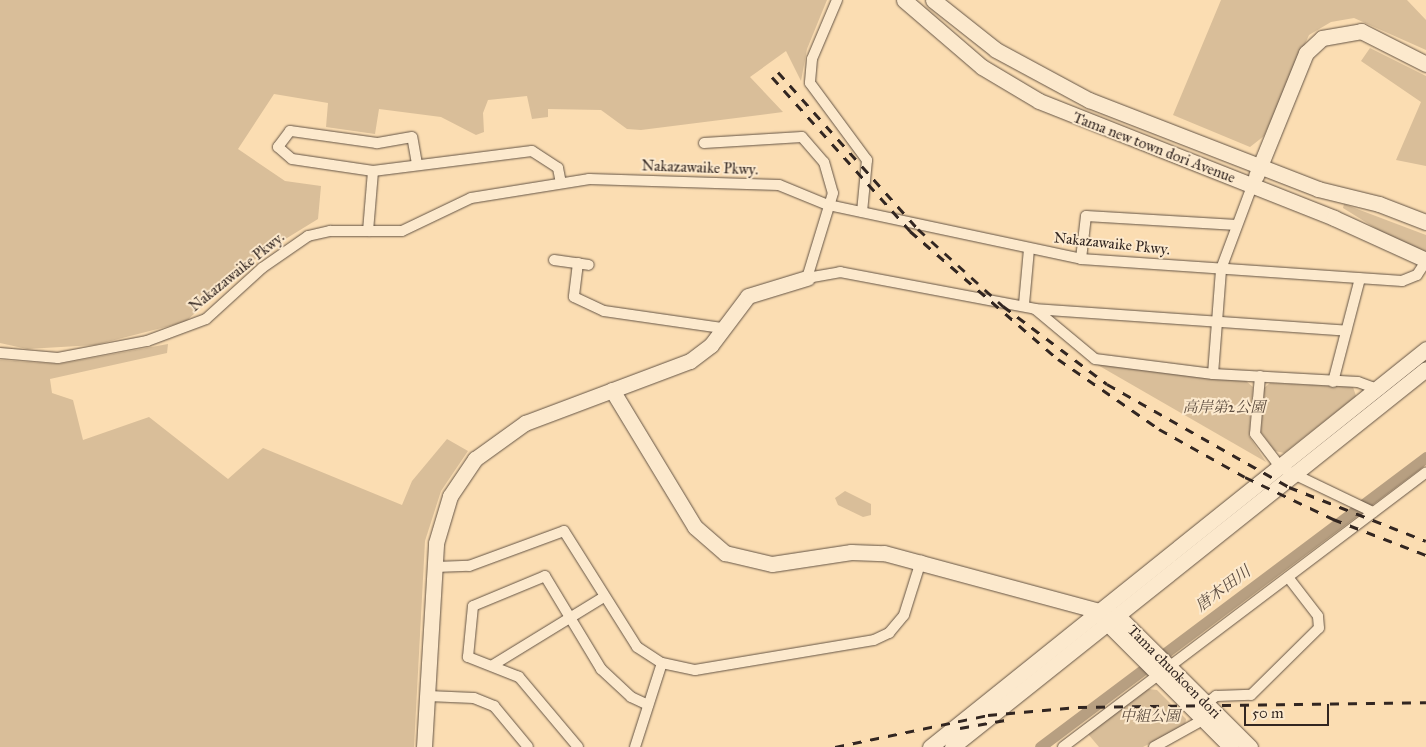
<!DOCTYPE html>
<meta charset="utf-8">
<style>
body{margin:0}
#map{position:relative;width:1426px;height:747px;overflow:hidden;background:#fbddb2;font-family:"IM FELL Great Primer","Noto Serif JP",serif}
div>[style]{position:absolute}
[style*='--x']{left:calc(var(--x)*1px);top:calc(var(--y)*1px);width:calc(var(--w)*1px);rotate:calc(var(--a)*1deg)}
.green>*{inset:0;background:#d9be99}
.canal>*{height:11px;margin:-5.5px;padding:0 5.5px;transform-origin:5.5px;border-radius:5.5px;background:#b79f81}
.roads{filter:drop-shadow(0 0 1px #645445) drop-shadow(0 0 1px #645445)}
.street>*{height:10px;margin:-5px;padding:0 5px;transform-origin:5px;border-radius:5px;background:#fce9cd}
.secondary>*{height:15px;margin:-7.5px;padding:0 7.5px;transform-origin:7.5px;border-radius:7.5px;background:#fce9cd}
.rail>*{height:3px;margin-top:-1.5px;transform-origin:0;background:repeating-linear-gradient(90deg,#322621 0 9px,transparent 0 18px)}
span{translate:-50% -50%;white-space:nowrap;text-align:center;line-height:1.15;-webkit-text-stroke:4px #fce9cd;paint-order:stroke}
.street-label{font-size:15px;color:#322621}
.park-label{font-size:15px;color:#5c4c3f;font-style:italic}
.water-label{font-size:16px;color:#5a4a3e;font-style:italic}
.scale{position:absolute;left:1244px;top:704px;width:85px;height:22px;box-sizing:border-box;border:2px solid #322621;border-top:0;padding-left:6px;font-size:15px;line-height:18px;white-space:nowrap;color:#322621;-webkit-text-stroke:4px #fce9cd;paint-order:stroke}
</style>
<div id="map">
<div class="green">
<div style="clip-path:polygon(0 0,827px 0,807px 49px,801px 81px,786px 51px,750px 77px,783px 112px,641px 130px,627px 129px,601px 110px,548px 109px,548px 117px,532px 119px,527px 96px,488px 100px,483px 113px,484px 132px,476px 135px,441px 117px,379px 109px,375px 134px,326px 127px,328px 103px,274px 94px,238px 149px,285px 181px,321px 186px,318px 219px,261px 254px,185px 322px,95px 345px,27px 349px,0 343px)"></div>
<div style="clip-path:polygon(1221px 0,1407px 0,1426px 20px,1426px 50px,1354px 18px,1331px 22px,1309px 35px,1264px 136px,1250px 147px,1173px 115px)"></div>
<div style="clip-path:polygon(1370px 48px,1426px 76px,1426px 166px,1396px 160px,1421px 102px,1361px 61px)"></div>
<div style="clip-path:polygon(1344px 204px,1426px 235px,1426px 252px,1388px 236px,1343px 208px)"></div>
<div style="clip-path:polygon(168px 344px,167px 353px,50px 379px,52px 393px,73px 400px,83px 440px,149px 417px,228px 479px,263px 448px,402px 505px,412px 481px,447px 439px,468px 451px,441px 491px,425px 541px,414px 747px,0 747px,0 360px,59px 364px)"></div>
<div style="clip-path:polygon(1096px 364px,1246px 381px,1253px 387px,1249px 436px,1266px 462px)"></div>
<div style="clip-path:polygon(1270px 383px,1353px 387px,1356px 396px,1284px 453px,1275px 451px,1261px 432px,1264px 388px)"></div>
<div style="clip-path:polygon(845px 491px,871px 504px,871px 515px,863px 517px,838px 505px,835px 498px)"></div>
<div style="clip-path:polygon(1148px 689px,1157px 690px,1186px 719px,1185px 726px,1143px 747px,1099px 747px,1088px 734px)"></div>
</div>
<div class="canal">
<div style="--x:1040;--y:747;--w:483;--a:-36.9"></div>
</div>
<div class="roads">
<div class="street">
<div style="--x:837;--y:0;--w:64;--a:113"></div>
<div style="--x:812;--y:59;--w:24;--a:95"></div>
<div style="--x:810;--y:83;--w:96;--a:53.5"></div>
<div style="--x:867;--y:160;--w:52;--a:95.5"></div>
<div style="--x:704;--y:143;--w:98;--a:-3.5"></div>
<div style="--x:802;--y:137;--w:33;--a:49"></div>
<div style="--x:824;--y:162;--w:32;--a:74"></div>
<div style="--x:833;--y:193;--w:89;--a:107"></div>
<div style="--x:807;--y:278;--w:34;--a:-10"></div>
<div style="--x:840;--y:272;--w:198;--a:10.7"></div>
<div style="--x:1035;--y:309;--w:312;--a:4"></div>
<div style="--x:417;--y:164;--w:27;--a:-100"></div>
<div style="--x:412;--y:137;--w:36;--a:170"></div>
<div style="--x:377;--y:143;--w:88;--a:-172.1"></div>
<div style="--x:290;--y:131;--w:20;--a:127"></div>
<div style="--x:278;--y:147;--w:18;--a:41"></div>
<div style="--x:292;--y:159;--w:82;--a:8.4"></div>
<div style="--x:373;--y:171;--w:160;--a:-7.2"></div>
<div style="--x:532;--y:151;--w:31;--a:33"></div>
<div style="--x:558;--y:168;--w:15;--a:79"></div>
<div style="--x:368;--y:231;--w:60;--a:-85.2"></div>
<div style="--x:1081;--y:259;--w:43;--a:-83.4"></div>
<div style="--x:1086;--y:216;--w:151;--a:3.4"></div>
<div style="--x:554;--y:260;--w:35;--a:8"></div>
<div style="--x:578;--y:263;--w:34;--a:97"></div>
<div style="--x:574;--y:297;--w:33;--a:25"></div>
<div style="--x:604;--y:311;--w:119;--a:8.2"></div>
<div style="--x:1024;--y:304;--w:55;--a:-84.8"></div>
<div style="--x:1035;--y:309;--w:78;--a:39.8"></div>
<div style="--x:1095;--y:359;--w:119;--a:7.2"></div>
<div style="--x:1213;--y:374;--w:145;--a:3.2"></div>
<div style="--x:1358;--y:382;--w:23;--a:20"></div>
<div style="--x:0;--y:353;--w:58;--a:4.9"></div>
<div style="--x:58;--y:358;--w:91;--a:-10.8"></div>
<div style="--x:147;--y:341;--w:63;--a:-20.4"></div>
<div style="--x:206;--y:319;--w:76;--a:-42.3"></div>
<div style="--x:262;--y:268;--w:56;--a:-34.8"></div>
<div style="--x:308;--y:236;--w:23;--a:-13"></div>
<div style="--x:330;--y:231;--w:72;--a:0"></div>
<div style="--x:402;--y:231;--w:76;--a:-25.6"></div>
<div style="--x:471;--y:198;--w:120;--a:-9.1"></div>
<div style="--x:589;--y:179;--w:190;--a:1.8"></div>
<div style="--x:779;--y:185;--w:53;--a:22.2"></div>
<div style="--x:828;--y:205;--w:259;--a:12"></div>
<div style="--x:1081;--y:259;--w:322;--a:3.9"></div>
<div style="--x:1402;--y:281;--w:16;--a:-22"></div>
<div style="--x:1417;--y:275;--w:17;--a:-57"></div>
<div style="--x:1213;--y:374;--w:105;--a:-85.6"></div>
<div style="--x:1221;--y:269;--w:89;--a:-69.5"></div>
<div style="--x:1260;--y:376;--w:58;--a:94.9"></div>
<div style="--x:1255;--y:434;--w:43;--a:52.6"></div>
<div style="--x:1281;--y:468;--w:102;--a:25.6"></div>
<div style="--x:1333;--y:382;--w:107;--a:-75.4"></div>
<div style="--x:435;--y:567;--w:34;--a:-2"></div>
<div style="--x:469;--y:566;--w:101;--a:-20.2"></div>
<div style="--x:564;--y:531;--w:137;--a:57.8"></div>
<div style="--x:637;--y:647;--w:30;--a:33"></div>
<div style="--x:662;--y:663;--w:34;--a:12"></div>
<div style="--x:695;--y:670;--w:181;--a:-9.5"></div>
<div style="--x:874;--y:640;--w:17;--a:-25"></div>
<div style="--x:889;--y:633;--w:23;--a:-50"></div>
<div style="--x:904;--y:615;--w:57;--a:-72.5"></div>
<div style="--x:493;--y:665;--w:130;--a:-31.5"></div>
<div style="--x:428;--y:696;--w:46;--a:2.5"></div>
<div style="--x:474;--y:698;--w:22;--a:22"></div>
<div style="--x:494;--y:706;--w:53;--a:50.3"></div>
<div style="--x:1206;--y:704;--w:13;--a:-39"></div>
<div style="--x:1216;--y:696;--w:35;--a:-2"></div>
<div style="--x:1251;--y:695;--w:95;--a:-44.6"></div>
<div style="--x:1319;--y:628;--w:12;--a:-95"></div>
<div style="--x:1318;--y:616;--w:49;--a:-127.6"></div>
<div style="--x:578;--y:747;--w:92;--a:-130.1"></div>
<div style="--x:519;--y:677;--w:55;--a:-158.6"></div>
<div style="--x:468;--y:657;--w:51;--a:-84.4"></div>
<div style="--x:473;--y:606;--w:78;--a:-22.6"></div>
<div style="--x:545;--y:576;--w:109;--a:58.9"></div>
<div style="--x:601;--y:669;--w:41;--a:43"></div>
<div style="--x:631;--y:697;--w:19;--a:25"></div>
<div style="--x:635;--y:747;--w:88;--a:-72.2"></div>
<div style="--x:1063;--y:747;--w:455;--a:-37.1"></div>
<div style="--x:1154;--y:747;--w:56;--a:-28.9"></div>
</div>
<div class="secondary">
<div style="--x:904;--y:0;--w:103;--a:40.7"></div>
<div style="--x:982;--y:67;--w:66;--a:30.8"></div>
<div style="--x:1039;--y:101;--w:317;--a:21.6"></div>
<div style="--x:1334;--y:218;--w:101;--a:24.5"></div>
<div style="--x:933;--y:0;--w:80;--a:38.4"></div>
<div style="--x:996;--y:50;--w:106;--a:28.3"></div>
<div style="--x:1089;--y:100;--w:246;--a:21.2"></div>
<div style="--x:1318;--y:189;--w:63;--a:13.8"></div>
<div style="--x:1379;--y:204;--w:50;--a:21"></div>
<div style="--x:1256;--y:176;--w:133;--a:-67.9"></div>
<div style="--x:1306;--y:53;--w:22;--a:-43"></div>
<div style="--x:1322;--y:38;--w:40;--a:-10"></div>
<div style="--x:1361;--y:31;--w:73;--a:26.9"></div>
<div style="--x:612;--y:390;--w:160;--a:58.8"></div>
<div style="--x:695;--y:527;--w:40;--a:41"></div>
<div style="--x:725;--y:553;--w:48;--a:13.2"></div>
<div style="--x:772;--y:564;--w:80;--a:-8.6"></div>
<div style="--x:851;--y:552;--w:33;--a:2"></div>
<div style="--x:884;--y:553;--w:242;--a:15.1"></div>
<div style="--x:1118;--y:616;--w:186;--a:44.8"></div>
<div style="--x:1101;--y:617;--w:184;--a:45"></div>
<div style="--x:424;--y:747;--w:204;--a:-86.6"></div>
<div style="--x:436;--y:543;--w:49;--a:-73.4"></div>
<div style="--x:450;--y:496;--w:45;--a:-56"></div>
<div style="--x:475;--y:459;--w:62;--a:-35.8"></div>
<div style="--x:525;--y:423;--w:176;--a:-20.6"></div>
<div style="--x:690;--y:361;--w:26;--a:-37"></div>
<div style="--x:711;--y:345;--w:61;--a:-52.9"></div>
<div style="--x:748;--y:296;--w:62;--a:-17"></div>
<div style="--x:930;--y:747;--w:636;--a:-38.74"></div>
<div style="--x:952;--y:747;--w:606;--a:-38.57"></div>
</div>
</div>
<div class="rail">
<div style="--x:778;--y:72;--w:210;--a:48.3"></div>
<div style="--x:918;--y:229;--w:115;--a:42.2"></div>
<div style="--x:1003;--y:306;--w:130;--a:36.9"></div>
<div style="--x:1107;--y:384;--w:209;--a:29.5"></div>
<div style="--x:1289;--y:487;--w:147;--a:21.5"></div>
<div style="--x:772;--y:77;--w:207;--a:48.1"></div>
<div style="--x:910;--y:231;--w:196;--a:40.9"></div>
<div style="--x:1058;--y:359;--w:123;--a:34.7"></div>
<div style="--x:1159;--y:429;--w:98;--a:29.2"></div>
<div style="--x:1245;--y:477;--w:98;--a:25.5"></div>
<div style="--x:1333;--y:519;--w:100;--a:21.2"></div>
<div style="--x:960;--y:728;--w:46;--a:-10.1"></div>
<div style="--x:835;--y:747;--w:156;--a:-11.8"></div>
<div style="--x:988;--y:715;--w:90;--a:-5.1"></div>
<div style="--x:1078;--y:707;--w:348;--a:-0.8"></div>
</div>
<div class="street-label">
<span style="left:1154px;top:148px;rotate:21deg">Tama new town dori Avenue</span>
<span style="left:700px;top:168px;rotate:2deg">Nakazawaike Pkwy.</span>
<span style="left:1112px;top:244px;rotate:6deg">Nakazawaike Pkwy.</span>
<span style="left:237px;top:272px;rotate:-39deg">Nakazawaike Pkwy.</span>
<span style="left:1174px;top:672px;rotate:45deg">Tama chuokoen dori</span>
</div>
<div class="park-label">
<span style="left:1224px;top:408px">高岸第2公園</span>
<span style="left:1150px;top:717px">中組公園</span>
</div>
<div class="water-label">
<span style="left:1223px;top:589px;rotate:-37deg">唐木田川</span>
</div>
<div class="scale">50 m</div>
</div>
